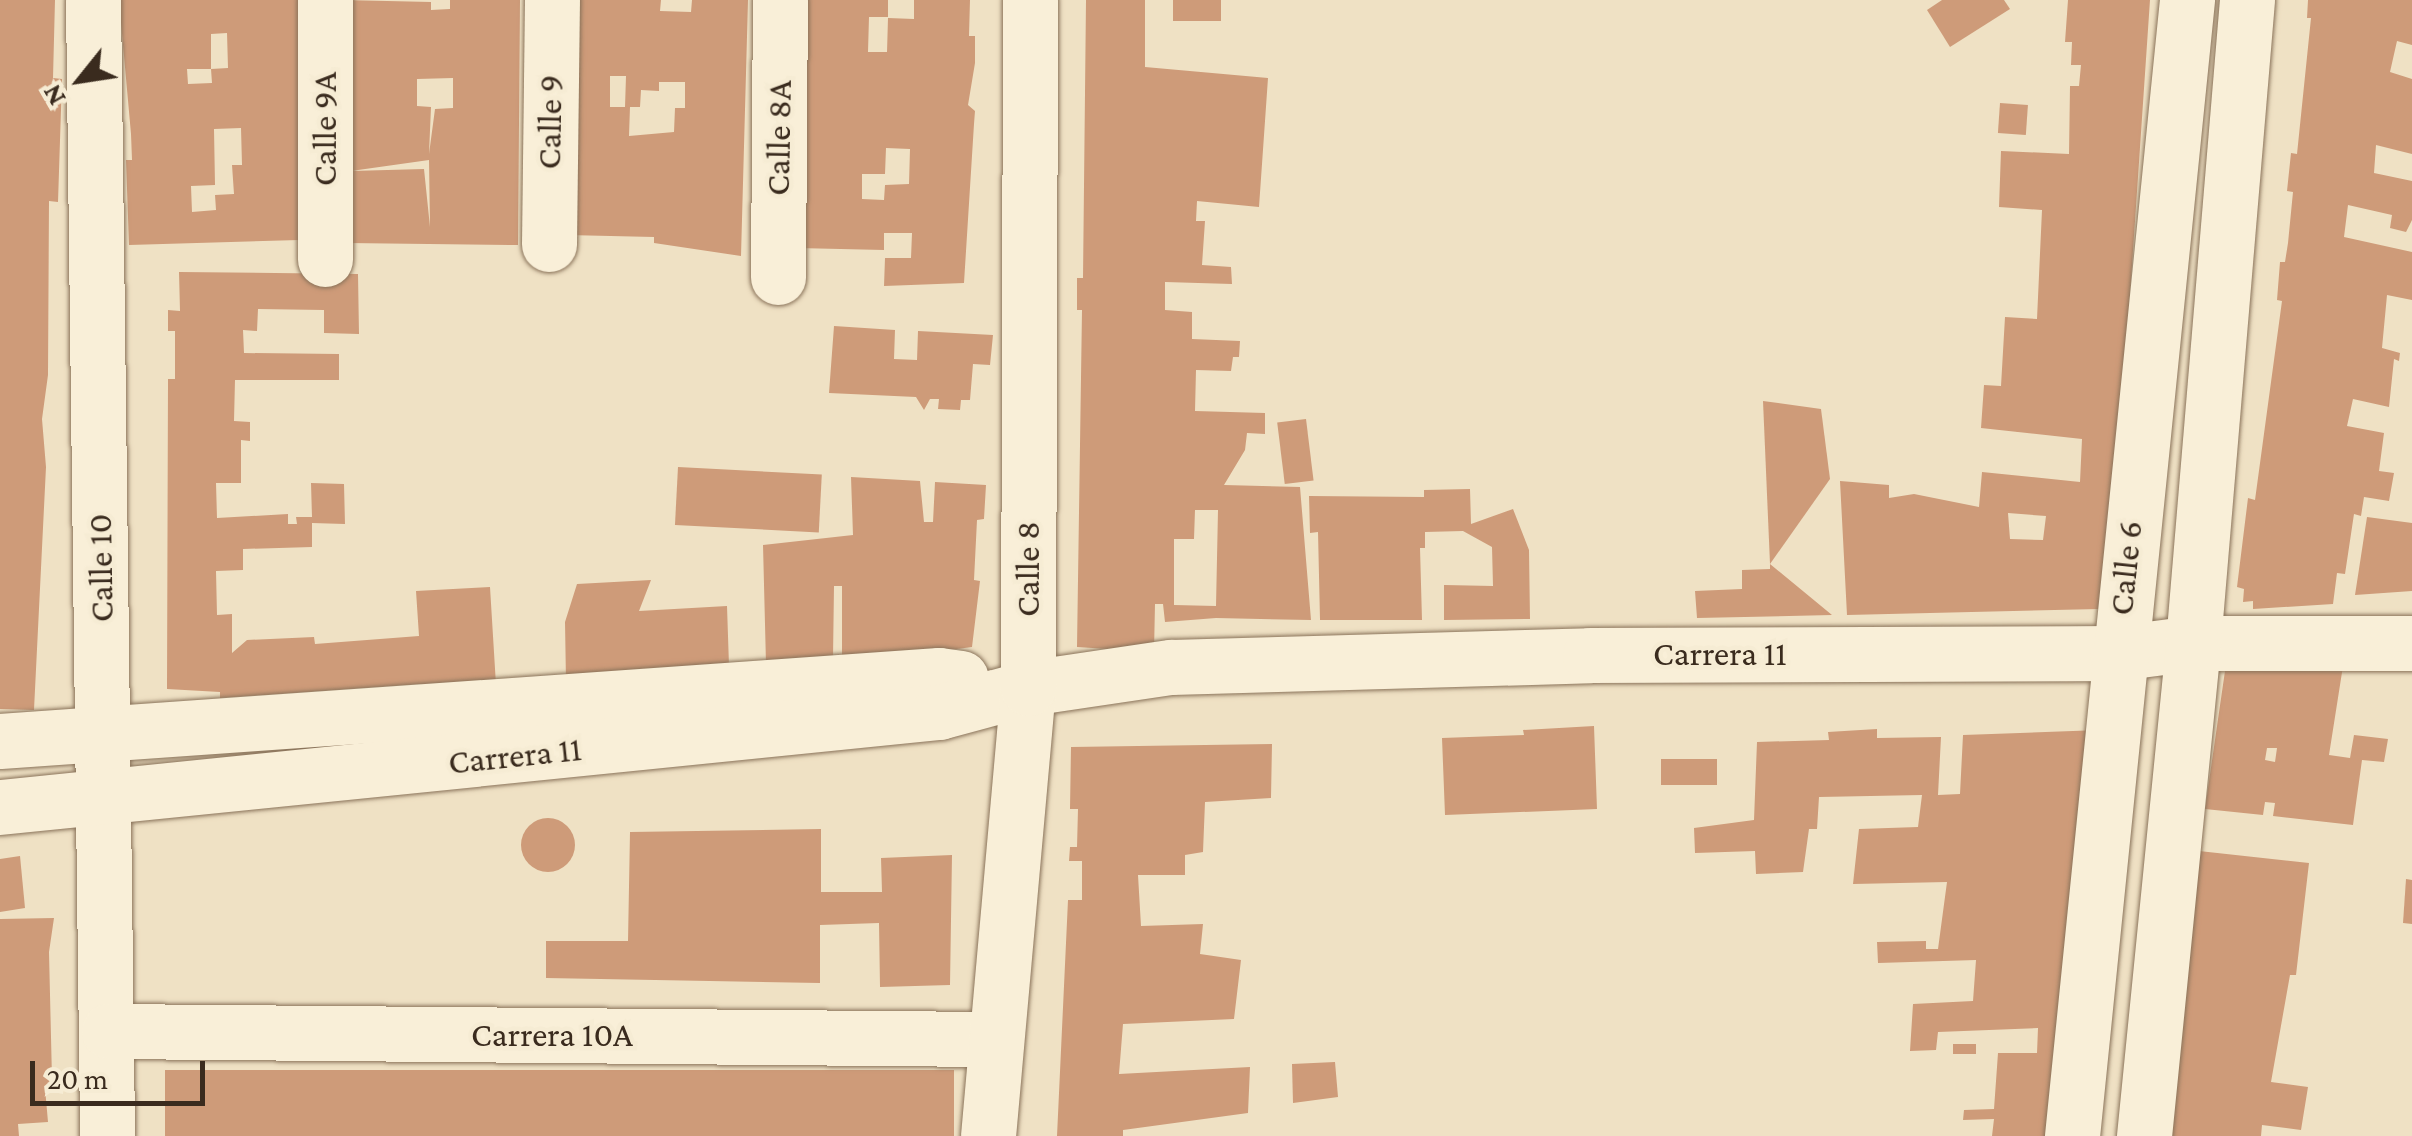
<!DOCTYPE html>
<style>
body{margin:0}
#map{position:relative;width:2412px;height:1136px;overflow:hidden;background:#efe1c4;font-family:"Crimson Pro",serif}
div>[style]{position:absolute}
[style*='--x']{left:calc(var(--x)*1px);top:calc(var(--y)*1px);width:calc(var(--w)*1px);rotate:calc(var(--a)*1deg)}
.building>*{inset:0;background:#ce9b79;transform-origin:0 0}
.round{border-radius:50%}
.roads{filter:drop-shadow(0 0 2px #8a735a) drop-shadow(0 0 2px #8a735a)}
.minor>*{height:55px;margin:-27.5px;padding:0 27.5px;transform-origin:27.5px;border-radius:27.5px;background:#f9efd8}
span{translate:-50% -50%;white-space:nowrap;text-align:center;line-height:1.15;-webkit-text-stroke:9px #f6ecd4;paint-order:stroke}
.street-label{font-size:35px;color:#3a2b1e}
.north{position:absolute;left:30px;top:30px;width:100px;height:100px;-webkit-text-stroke:8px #f6ecd4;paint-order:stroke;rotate:240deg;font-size:28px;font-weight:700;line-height:40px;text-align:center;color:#3a2b1e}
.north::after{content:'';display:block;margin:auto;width:35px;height:45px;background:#3a2b1e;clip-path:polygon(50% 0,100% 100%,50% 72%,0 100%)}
.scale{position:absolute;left:30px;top:1061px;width:175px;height:45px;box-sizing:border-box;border:5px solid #3a2b1e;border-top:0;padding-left:12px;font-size:30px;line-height:35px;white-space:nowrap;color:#3a2b1e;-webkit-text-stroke:8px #f6ecd4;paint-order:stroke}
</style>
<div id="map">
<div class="building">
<div style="clip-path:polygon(0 0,55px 0,53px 78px,62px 79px,58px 202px,49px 201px,48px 375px,42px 419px,46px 467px,34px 710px,0 709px)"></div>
<div style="clip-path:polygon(evenodd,119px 0,300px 0,299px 240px,129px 245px,126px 160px,132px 160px,131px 134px,119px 0,227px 33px,228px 68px,211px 69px,211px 34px,227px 33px,119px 0,187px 69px,211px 69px,212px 83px,188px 84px,187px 69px,119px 0,241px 128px,242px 165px,232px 165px,234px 194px,215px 195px,216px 210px,192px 212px,191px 186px,215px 185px,214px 129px,241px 128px)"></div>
<div style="clip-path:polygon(evenodd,343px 0,431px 2px,431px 10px,450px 9px,450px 0,520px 0,518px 245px,347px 243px,343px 0,453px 78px,453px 108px,435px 109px,429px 154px,431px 107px,417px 106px,417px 79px,453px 78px,343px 0,429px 160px,430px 227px,424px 169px,351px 171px,429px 160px)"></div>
<div style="clip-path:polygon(evenodd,573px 0,661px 0,660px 11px,691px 12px,692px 0,748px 0,741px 256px,654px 243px,654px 237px,567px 235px,573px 0,610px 76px,626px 76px,625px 107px,610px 107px,610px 76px,573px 0,659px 82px,685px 82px,685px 108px,675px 108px,674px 132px,629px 136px,630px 107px,640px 107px,641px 90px,659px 91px,659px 82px)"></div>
<div style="clip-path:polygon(evenodd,801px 0,888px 0,888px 17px,869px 17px,868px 52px,887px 52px,888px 18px,914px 19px,914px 0,970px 0,969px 36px,975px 36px,975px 63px,968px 105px,975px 111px,974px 124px,964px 283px,884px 286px,885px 258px,911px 258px,912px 233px,884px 233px,884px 250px,797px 248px,801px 0,886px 148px,910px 149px,909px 184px,885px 185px,884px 200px,862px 199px,862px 174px,885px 174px,886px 148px)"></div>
<div style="clip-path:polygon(evenodd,1086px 0,1145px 0,1145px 67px,1268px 78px,1259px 207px,1197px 201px,1196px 221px,1205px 221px,1202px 265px,1231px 267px,1232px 284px,1165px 282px,1165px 310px,1192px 312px,1192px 339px,1240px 341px,1239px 357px,1233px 357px,1231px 371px,1196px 370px,1195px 411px,1265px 413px,1265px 434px,1247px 433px,1245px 450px,1224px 485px,1300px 487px,1311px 620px,1216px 618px,1165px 622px,1163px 604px,1155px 604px,1154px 652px,1077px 647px,1082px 310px,1077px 310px,1077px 278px,1083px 278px,1086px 0,1195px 510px,1218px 510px,1216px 606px,1174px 605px,1174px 539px,1194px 539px,1195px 510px)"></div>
<div style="left:1173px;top:0;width:48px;height:21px"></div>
<div style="clip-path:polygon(1942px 0,2004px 0,2010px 9px,1950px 47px,1927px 10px)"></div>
<div style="clip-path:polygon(evenodd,2068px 0,2150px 0,2127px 339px,2099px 609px,1847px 615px,1840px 481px,1889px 485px,1889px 498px,1914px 494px,1979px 507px,1982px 472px,2080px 482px,2082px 439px,1981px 428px,1984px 385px,2001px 386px,2005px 317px,2037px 319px,2042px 210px,1999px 207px,2001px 151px,2069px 154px,2070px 86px,2079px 86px,2081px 65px,2071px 65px,2072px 42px,2065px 42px,2068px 0,2008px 513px,2046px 516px,2043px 540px,2010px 539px,2008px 513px)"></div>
<div style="clip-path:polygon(2308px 0,2412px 0,2412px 45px,2397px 41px,2390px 72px,2412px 79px,2412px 154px,2376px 145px,2374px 173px,2412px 181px,2412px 220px,2406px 232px,2390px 228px,2392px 215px,2348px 205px,2344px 237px,2412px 252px,2412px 300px,2387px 295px,2382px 348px,2400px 353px,2399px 361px,2394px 359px,2389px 407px,2353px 399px,2347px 426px,2384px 433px,2379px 471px,2394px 473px,2389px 501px,2364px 497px,2361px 516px,2354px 514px,2345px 574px,2337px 573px,2333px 604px,2253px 609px,2253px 601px,2243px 602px,2244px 589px,2237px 587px,2248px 498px,2255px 500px,2282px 301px,2277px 300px,2280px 262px,2285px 262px,2288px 243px,2293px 192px,2287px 191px,2291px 153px,2297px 154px,2311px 18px,2307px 18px)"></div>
<div style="left:2000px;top:103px;width:28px;height:30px;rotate:4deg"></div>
<div style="clip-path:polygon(179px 272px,358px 274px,359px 334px,324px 333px,324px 310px,258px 309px,257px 331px,243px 330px,244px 353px,339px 354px,339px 380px,235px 380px,234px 421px,250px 422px,250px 441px,241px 440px,241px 483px,216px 483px,217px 518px,288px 514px,288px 524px,297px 524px,296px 517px,312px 517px,311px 483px,344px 484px,345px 524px,312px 523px,312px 547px,243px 549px,243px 570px,216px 571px,217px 615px,232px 614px,232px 653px,247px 640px,314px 637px,315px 644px,419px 636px,416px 591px,490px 587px,496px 685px,421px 689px,421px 684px,220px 698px,220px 692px,167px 689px,168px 379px,175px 379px,175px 331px,168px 331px,168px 310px,180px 311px)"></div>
<div style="clip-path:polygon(834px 326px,895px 330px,894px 359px,917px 360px,918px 331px,993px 335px,990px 365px,973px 364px,970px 400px,961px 400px,960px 410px,938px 409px,939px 399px,930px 399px,924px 410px,916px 397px,829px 393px)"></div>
<div style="clip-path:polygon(1763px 401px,1821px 409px,1830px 479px,1770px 564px)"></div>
<div style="left:1306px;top:419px;width:62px;height:29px;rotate:83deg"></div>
<div style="left:678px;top:467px;width:144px;height:58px;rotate:3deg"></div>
<div style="clip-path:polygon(851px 477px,920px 481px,924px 522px,933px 522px,935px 482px,986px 485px,984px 519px,977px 520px,974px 580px,980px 581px,972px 647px,889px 658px,842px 657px,842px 586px,834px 586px,833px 658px,766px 664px,763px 545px,853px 535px)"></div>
<div style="clip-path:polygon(1470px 489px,1471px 524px,1513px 509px,1529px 550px,1530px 619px,1444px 620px,1444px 585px,1493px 586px,1492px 547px,1463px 531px,1425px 532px,1425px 548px,1420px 548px,1422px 620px,1320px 620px,1318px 532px,1310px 533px,1309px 496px,1424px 497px,1424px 490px)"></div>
<div style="clip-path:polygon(2367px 517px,2412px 523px,2412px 591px,2355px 595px)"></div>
<div style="clip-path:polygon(1770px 564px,1832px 615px,1697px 618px,1695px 591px,1742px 589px,1742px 570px,1770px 569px)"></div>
<div style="clip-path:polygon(651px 580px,639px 611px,727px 606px,729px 666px,566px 682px,565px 622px,577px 584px)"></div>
<div style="clip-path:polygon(evenodd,2238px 661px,2343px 666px,2329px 755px,2350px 758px,2354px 735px,2388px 739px,2384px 762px,2362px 760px,2353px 825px,2273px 816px,2275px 803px,2265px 802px,2263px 815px,2205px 809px,2225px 671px,2238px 661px,2267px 748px,2277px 748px,2275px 762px,2265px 760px,2267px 748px)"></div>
<div style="clip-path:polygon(1594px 726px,1597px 809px,1445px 815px,1442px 738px,1524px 735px,1523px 730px)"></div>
<div style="clip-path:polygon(1877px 729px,1877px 738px,1941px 737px,1938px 795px,1960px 794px,1963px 735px,2100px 730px,2065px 1136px,1992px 1136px,1994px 1119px,1963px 1120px,1964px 1110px,1994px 1109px,1998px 1053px,2037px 1053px,2038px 1028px,1938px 1032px,1936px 1050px,1910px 1051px,1913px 1004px,1973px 1001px,1976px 960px,1878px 963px,1877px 942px,1926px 941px,1926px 949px,1938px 949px,1947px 882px,1853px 884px,1859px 829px,1918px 827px,1922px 795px,1819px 797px,1817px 829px,1809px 829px,1803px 872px,1756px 874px,1755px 851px,1695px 853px,1694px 828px,1754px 820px,1757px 742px,1829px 740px,1828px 732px)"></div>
<div style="clip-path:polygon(1272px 744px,1271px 798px,1205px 802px,1203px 852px,1185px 855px,1185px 875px,1138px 875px,1141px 926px,1203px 924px,1200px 954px,1241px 960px,1234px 1019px,1123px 1024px,1119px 1074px,1250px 1067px,1248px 1113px,1123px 1130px,1123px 1136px,1057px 1136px,1068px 900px,1082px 900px,1082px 861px,1069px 861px,1070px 847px,1077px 847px,1078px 809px,1070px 809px,1071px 747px)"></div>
<div style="left:1717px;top:759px;width:26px;height:56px;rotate:90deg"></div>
<div class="round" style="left:521px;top:818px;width:54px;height:54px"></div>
<div style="clip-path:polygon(821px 829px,821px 892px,882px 892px,881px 858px,952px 855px,950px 985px,880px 987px,879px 923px,820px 925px,820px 983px,546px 978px,546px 941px,628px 941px,630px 832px)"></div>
<div style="clip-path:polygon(2199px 851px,2309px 863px,2296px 975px,2290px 975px,2271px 1082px,2308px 1087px,2301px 1130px,2262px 1125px,2261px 1136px,2159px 1136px)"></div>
<div style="clip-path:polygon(20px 856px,25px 908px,0 912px,0 859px)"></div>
<div style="clip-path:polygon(2406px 879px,2412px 880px,2412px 924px,2403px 923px)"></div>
<div style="clip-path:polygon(54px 918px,49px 952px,52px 1079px,51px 1088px,45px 1088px,48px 1122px,18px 1124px,19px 1136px,0 1136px,0 919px)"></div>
<div style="left:1976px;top:1044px;width:10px;height:23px;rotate:90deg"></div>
<div style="clip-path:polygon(1335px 1062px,1338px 1097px,1293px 1103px,1292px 1064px)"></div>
<div style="left:165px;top:1070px;width:789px;height:66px"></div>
</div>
<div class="roads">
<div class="minor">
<div style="--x:93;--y:0;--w:1136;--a:89.29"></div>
<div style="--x:325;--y:0;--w:259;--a:90"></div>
<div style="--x:549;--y:244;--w:244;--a:-89.3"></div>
<div style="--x:778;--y:277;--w:277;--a:-89.6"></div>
<div style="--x:0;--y:741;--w:941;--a:-4.02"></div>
<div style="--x:939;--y:675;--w:22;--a:8"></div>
<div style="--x:0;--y:807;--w:944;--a:-5.78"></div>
<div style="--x:939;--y:712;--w:92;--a:-15.1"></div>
<div style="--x:1028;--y:688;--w:145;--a:-8.4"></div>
<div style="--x:1171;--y:667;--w:419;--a:-1.6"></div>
<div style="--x:1590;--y:655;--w:527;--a:-0.22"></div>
<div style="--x:2117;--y:653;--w:77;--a:-7.5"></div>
<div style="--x:2193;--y:643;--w:219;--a:0"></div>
<div style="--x:109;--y:1031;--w:885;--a:0.52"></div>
<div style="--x:988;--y:1136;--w:450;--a:-84.9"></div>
<div style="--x:1028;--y:688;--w:688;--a:-89.83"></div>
<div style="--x:2072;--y:1136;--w:1142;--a:-84.22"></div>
<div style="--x:2144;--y:1136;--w:495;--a:-84.3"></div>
<div style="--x:2193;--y:643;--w:645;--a:-85.2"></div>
</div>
</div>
<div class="street-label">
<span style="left:550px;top:122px;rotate:-89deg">Calle 9</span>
<span style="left:325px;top:129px;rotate:-90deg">Calle 9A</span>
<span style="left:779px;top:138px;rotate:-89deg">Calle 8A</span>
<span style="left:101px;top:568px;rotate:-91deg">Calle 10</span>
<span style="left:2126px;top:568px;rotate:-84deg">Calle 6</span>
<span style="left:1028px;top:569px;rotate:-90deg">Calle 8</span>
<span style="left:1720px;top:654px">Carrera 11</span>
<span style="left:515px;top:756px;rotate:-6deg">Carrera 11</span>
<span style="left:552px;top:1035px">Carrera 10A</span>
</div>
<div class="north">N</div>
<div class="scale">20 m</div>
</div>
